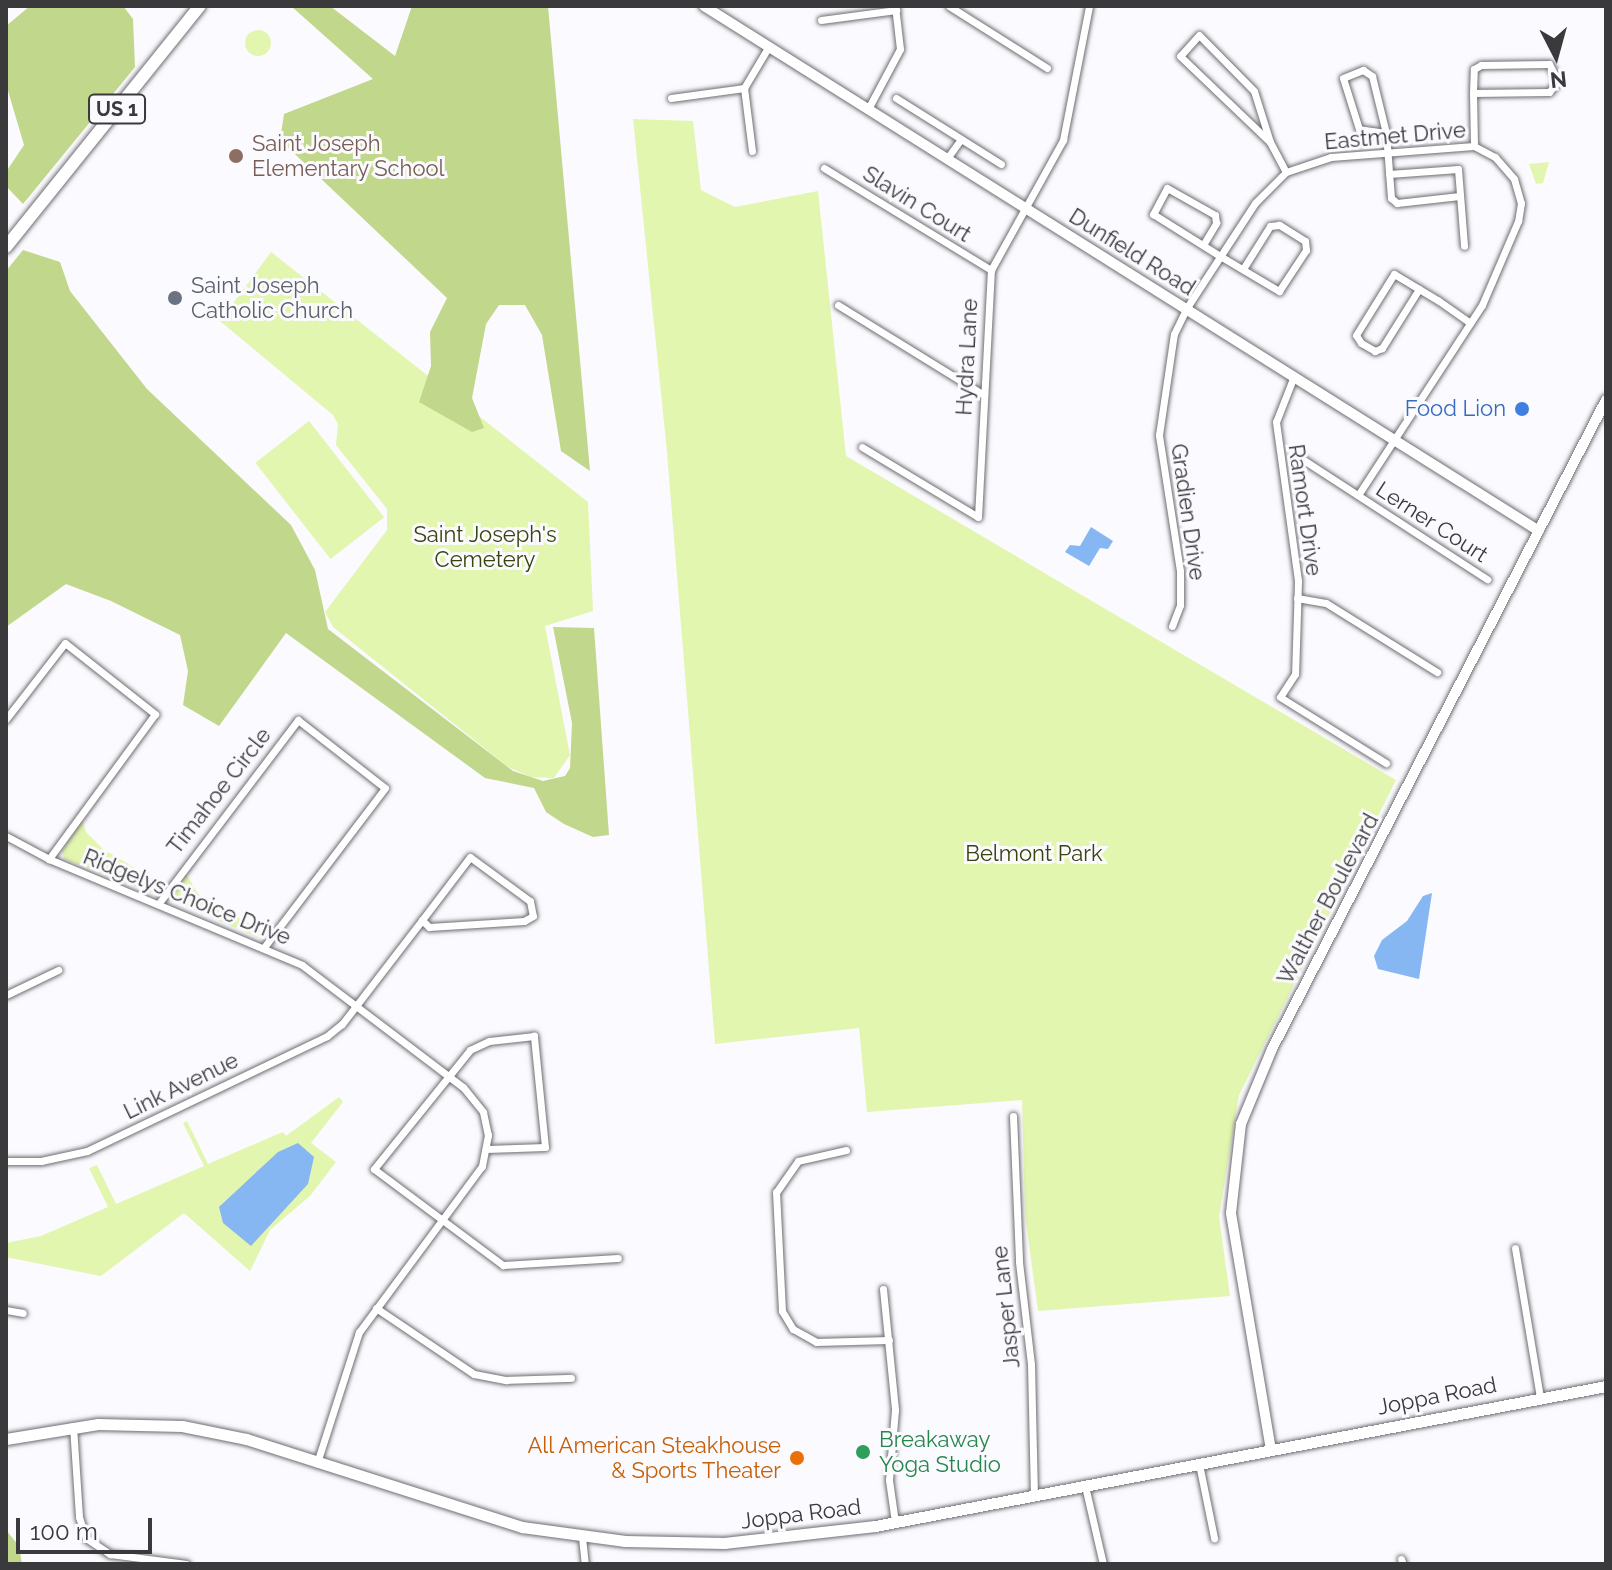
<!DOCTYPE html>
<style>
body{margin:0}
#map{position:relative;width:1612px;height:1570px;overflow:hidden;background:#fbfafe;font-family:Raleway,sans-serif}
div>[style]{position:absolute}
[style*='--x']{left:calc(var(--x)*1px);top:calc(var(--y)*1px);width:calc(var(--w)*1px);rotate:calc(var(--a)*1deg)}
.green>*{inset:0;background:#e2f6b0;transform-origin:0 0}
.round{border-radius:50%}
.forest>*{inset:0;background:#c1d78b}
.water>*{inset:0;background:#86b7f3}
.roads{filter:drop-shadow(0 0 2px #6f6c73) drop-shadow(0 0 2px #6f6c73)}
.street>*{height:7px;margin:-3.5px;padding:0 3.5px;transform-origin:3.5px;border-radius:3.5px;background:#fff}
.secondary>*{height:10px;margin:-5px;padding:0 5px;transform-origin:5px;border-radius:5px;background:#fff}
.primary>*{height:11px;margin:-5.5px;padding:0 5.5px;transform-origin:5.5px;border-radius:5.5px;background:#fff}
.highway>*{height:12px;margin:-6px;padding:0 6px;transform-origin:6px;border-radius:6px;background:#fff}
.dots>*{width:22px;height:22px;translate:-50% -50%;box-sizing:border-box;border:4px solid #fbfafe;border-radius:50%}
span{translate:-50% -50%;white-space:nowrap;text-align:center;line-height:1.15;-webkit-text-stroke:6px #fbfafe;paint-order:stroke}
.shield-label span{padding:2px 6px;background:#fbfafe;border:2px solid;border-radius:6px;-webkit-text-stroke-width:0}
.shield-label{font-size:20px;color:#3a393c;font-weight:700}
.street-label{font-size:22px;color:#3a393c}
.education-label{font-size:22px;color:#785e54}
.left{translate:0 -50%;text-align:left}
.worship-label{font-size:22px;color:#5b616d}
.shop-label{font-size:22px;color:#366cbe}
.right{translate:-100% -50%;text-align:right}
.park-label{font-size:22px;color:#38440c}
.leisure-label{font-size:22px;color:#27864d}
.food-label{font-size:22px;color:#c56008}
.frame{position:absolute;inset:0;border:8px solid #3a393c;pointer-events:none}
.north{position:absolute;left:1516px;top:16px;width:80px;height:80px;-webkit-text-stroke:6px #fbfafe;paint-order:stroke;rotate:174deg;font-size:22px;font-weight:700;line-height:32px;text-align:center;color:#3a393c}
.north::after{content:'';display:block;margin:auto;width:28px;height:36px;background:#3a393c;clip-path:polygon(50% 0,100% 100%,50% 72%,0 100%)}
.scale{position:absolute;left:16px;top:1518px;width:136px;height:36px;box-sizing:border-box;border:4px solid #3a393c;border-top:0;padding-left:10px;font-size:24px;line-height:28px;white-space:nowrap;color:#3a393c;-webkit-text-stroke:6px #fbfafe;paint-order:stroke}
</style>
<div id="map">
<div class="green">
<div class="round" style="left:245px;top:30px;width:26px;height:26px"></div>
<div style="clip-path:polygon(633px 119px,693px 121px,701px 190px,735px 207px,818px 191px,846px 456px,1396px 780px,1239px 1095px,1219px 1216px,1230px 1296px,1038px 1311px,1025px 1214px,1022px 1100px,867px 1112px,859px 1028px,715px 1044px,667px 452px)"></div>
<div style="clip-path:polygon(1549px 162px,1543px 183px,1536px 184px,1529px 164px)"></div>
<div style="clip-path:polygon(271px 252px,588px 502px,593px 611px,545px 626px,570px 755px,554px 778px,531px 777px,508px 767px,333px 627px,325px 612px,387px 530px,387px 509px,336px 445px,338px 424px,333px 415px,220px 321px)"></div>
<div style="left:309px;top:421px;width:122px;height:68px;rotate:52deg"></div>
<div style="clip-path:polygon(82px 820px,86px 832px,103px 849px,157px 881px,151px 893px,64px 859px,62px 851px)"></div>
<div style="clip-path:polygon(186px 874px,199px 895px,264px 932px,259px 938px,171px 900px)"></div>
<div style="clip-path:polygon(339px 1097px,343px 1102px,311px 1143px,336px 1162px,310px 1196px,270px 1230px,250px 1271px,184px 1213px,101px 1276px,6px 1257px,6px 1243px,41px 1236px,108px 1207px,89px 1168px,97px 1165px,116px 1204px,204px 1166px,183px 1123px,187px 1121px,208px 1164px,283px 1132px,286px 1136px)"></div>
</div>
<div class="forest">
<div style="clip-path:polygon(30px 6px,123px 6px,133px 19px,135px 67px,23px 204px,6px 186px,6px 172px,24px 145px,6px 84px,6px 26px)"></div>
<div style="clip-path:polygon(291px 6px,330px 6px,395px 56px,412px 6px,548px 6px,590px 471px,561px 451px,542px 335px,525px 305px,499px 305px,486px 324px,472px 398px,484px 428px,472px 432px,419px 402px,431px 366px,430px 332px,447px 298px,280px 140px,284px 114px,373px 79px)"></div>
<div style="clip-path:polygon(23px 250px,60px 262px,70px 291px,147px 389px,291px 525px,315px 570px,328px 629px,513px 771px,543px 781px,565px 776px,570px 768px,572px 723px,553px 627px,594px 628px,609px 835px,593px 837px,564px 824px,546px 812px,534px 788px,485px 778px,286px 633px,219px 726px,183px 705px,188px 671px,180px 635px,111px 601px,66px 584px,6px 627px,6px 271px)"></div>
<div style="clip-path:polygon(6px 1530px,19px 1546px,22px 1564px,6px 1564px)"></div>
</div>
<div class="water">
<div style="clip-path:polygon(1091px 527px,1113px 541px,1108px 549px,1100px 548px,1089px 566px,1065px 552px,1070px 545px,1080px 546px)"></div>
<div style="clip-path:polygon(1432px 893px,1419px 979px,1378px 969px,1374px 956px,1382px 940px,1407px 921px,1423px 896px)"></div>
<div style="clip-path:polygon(298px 1143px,314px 1157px,308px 1184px,251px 1246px,223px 1223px,219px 1207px,278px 1152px)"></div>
</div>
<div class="roads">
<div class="street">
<div style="--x:949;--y:6;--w:116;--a:32.3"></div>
<div style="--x:821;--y:20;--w:76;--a:-7.6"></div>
<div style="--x:1549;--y:64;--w:19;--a:62"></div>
<div style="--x:1558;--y:81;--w:14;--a:129"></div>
<div style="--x:1549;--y:92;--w:76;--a:179.2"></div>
<div style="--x:1473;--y:93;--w:24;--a:-88"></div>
<div style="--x:1474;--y:69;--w:8;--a:-30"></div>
<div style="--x:1481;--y:65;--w:68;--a:-0.8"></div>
<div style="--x:1473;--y:93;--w:53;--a:88.9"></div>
<div style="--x:671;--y:98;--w:74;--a:-7.8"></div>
<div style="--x:896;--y:98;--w:124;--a:32.2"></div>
<div style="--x:868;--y:109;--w:68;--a:-61.9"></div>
<div style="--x:900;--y:49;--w:43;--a:-96.6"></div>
<div style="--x:1386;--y:133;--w:27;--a:-172"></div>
<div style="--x:1359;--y:129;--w:53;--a:-107.4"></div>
<div style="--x:1343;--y:78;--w:22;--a:-22"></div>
<div style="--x:1363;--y:70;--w:11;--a:34"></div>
<div style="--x:1372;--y:76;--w:59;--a:76.2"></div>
<div style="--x:1386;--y:133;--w:65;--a:85.6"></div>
<div style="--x:1391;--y:198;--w:8;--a:40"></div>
<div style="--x:1397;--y:203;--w:63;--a:-6.3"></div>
<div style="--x:1270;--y:142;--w:53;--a:-107.4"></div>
<div style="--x:1254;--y:91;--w:78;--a:-134.5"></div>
<div style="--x:1199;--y:35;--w:28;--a:132"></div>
<div style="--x:1180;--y:56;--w:124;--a:43.7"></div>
<div style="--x:1270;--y:142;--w:34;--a:62"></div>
<div style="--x:752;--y:151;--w:64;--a:-97.2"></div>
<div style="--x:744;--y:88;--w:49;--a:-59.2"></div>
<div style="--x:948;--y:157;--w:22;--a:-54"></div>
<div style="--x:824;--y:168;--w:196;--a:31.4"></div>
<div style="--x:1389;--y:174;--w:69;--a:-4.1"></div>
<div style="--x:1458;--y:169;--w:77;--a:85.5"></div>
<div style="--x:1203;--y:245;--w:26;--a:-59"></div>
<div style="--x:1216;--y:223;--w:8;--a:-97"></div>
<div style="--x:1215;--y:215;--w:55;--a:-150.6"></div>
<div style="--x:1167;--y:188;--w:30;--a:118"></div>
<div style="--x:1153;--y:214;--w:79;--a:32.1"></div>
<div style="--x:1220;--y:256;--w:69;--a:30.7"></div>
<div style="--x:1279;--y:291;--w:49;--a:-56.6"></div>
<div style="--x:1306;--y:250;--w:9;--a:-96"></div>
<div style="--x:1305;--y:241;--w:31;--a:-148"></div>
<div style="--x:1279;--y:225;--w:9;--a:174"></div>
<div style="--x:1270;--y:226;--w:51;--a:122.1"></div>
<div style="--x:1419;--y:289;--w:70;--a:122.1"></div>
<div style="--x:1382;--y:348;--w:8;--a:157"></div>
<div style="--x:1375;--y:351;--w:16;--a:-150"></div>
<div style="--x:1361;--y:343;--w:9;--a:-122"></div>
<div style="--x:1356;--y:335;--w:72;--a:-58.1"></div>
<div style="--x:1394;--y:274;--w:52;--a:31"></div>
<div style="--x:1439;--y:301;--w:38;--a:35"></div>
<div style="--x:838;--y:305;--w:169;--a:31.7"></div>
<div style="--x:1294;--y:376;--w:49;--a:111.4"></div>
<div style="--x:1276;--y:422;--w:161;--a:82.1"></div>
<div style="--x:1298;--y:581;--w:93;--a:91.8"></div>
<div style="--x:1295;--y:674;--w:27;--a:123"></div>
<div style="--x:1280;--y:697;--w:125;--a:31.9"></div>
<div style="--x:862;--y:447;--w:135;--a:31.1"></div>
<div style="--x:978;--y:517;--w:247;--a:-87"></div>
<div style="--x:991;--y:270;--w:149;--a:-61"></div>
<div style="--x:1063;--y:140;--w:136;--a:-79"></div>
<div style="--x:1302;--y:459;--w:221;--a:33"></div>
<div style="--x:1297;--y:598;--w:29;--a:10"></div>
<div style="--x:1326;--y:603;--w:131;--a:31.9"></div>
<div style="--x:1172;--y:626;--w:22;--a:-69"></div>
<div style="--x:1180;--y:605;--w:34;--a:-90"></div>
<div style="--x:1180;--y:571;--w:138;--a:-98.8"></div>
<div style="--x:1159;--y:435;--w:102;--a:-81.6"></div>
<div style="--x:1174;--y:334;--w:28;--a:-64"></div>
<div style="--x:1186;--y:309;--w:126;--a:-56.9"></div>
<div style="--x:1255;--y:203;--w:44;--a:-45"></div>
<div style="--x:1286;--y:172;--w:47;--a:-18.4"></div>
<div style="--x:1331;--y:157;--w:143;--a:-4.4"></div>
<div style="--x:1474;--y:146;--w:24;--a:28"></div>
<div style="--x:1495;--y:157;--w:29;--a:49"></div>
<div style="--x:1514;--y:179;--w:25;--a:74"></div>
<div style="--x:1521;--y:203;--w:18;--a:99"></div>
<div style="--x:1518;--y:221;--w:91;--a:113.2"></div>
<div style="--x:1482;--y:305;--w:227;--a:123.1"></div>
<div style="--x:6;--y:719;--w:96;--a:-52.2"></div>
<div style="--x:65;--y:643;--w:115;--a:38.3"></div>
<div style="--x:155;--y:714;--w:180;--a:126.2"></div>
<div style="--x:6;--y:836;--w:49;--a:28.1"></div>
<div style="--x:49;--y:859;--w:274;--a:22.7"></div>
<div style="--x:302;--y:965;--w:202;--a:37.2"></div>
<div style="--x:463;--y:1087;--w:32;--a:51"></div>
<div style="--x:483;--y:1112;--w:24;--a:78"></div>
<div style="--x:488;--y:1135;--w:32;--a:101"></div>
<div style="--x:482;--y:1166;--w:207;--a:126.5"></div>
<div style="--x:359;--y:1332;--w:138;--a:107.8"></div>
<div style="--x:470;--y:857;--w:74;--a:36.3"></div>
<div style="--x:530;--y:901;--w:15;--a:79"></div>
<div style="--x:533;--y:916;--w:10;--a:151"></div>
<div style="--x:524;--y:921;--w:95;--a:176.4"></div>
<div style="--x:429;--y:927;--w:10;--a:-135"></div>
<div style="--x:422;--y:920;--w:79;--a:-52.7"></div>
<div style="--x:159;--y:903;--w:230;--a:-52.8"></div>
<div style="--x:298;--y:720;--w:110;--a:38"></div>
<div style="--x:385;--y:788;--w:198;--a:127.2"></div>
<div style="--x:6;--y:995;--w:58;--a:-25.7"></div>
<div style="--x:1013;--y:1116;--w:146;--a:87.6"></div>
<div style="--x:1019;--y:1262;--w:103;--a:83.3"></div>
<div style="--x:1031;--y:1364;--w:132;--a:88.7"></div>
<div style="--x:487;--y:1149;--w:58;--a:-2"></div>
<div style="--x:545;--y:1147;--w:112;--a:-95.7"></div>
<div style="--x:534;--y:1036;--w:45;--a:173.7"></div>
<div style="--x:489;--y:1041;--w:21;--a:155"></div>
<div style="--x:470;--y:1050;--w:153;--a:128.9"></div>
<div style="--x:374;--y:1169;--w:161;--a:36.7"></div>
<div style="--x:503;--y:1265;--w:115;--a:-3.5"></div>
<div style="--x:846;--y:1150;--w:49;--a:167.1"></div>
<div style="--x:798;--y:1161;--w:38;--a:125"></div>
<div style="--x:776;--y:1192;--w:119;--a:87.1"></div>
<div style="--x:782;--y:1311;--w:21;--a:59"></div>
<div style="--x:793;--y:1329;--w:26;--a:29"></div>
<div style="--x:816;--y:1342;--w:73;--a:-1.6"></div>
<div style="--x:6;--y:1161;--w:35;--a:0"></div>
<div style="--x:41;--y:1161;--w:47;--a:-12.3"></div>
<div style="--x:87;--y:1151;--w:266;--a:-25.6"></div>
<div style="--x:327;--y:1036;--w:19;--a:-39"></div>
<div style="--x:342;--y:1024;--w:131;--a:-52.4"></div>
<div style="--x:1515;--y:1248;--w:151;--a:80.5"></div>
<div style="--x:883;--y:1289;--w:122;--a:84.3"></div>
<div style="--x:895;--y:1410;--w:70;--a:94.9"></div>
<div style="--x:889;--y:1480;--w:42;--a:81.9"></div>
<div style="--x:376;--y:1308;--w:118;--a:34"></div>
<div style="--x:474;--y:1374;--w:33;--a:11"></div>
<div style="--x:506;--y:1380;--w:65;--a:-1.8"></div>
<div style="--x:6;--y:1310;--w:17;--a:10"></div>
<div style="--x:73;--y:1426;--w:91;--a:86.2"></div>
<div style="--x:79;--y:1517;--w:22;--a:72"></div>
<div style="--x:86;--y:1538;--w:29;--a:34"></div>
<div style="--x:110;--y:1554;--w:77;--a:7.5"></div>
<div style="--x:1199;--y:1464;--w:76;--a:78.5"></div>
<div style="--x:1085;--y:1486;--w:80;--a:77"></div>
<div style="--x:582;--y:1537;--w:27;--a:84"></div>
<div style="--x:1401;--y:1559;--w:5;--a:68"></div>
</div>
<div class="secondary">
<div style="--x:704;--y:6;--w:986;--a:32.16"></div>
<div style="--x:1271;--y:1450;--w:240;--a:-99.6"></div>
<div style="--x:1231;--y:1213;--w:90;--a:-83.6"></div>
<div style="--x:1241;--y:1124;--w:81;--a:-67.5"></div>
<div style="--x:1272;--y:1049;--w:730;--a:-62.77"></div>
</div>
<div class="primary">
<div style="--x:6;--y:1439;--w:93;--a:-9.3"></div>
<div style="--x:98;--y:1424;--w:84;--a:1.4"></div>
<div style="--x:182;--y:1426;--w:65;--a:11.5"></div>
<div style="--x:246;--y:1439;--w:290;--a:17.7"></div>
<div style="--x:522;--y:1527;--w:104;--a:7.7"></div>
<div style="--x:625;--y:1541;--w:99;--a:1.2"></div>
<div style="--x:724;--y:1543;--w:152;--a:-6.4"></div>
<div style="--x:875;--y:1526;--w:744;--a:-10.84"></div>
</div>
<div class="highway">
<div style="--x:6;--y:247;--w:309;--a:-51.2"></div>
</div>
</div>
<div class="dots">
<div style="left:236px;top:156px;background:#8d6e63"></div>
<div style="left:175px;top:298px;background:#6b7280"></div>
<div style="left:1522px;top:409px;background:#3f7fe0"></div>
<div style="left:863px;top:1452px;background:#2e9e5b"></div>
<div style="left:797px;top:1458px;background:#e8710a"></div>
</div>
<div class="shield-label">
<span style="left:117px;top:109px">US 1</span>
</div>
<div class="street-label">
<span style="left:1395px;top:136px;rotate:-5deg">Eastmet Drive</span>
<span style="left:917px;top:204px;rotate:32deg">Slavin Court</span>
<span style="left:1132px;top:252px;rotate:32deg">Dunfield Road</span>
<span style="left:967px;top:357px;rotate:-87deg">Hydra Lane</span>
<span style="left:1305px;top:510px;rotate:82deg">Ramort Drive</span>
<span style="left:1188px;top:512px;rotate:82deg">Gradien Drive</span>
<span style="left:1432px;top:522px;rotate:33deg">Lerner Court</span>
<span style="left:219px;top:791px;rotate:-52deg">Timahoe Circle</span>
<span style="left:187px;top:897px;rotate:22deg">Ridgelys Choice Drive</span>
<span style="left:1328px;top:899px;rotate:-62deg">Walther Boulevard</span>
<span style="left:181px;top:1086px;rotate:-26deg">Link Avenue</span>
<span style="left:1006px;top:1307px;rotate:-96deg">Jasper Lane</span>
<span style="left:1437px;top:1396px;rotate:-11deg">Joppa Road</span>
<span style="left:801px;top:1514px;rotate:-7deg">Joppa Road</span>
</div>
<div class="education-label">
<span class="left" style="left:252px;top:156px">Saint Joseph<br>Elementary School</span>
</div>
<div class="worship-label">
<span class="left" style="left:191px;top:298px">Saint Joseph<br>Catholic Church</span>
</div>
<div class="shop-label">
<span class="right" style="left:1506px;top:409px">Food Lion</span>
</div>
<div class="park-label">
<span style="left:485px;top:547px">Saint Joseph's<br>Cemetery</span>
<span style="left:1034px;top:854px">Belmont Park</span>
</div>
<div class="leisure-label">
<span class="left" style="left:879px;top:1452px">Breakaway<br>Yoga Studio</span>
</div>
<div class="food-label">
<span class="right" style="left:781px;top:1458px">All American Steakhouse<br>&amp; Sports Theater</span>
</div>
<div class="frame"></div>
<div class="north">N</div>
<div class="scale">100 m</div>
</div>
